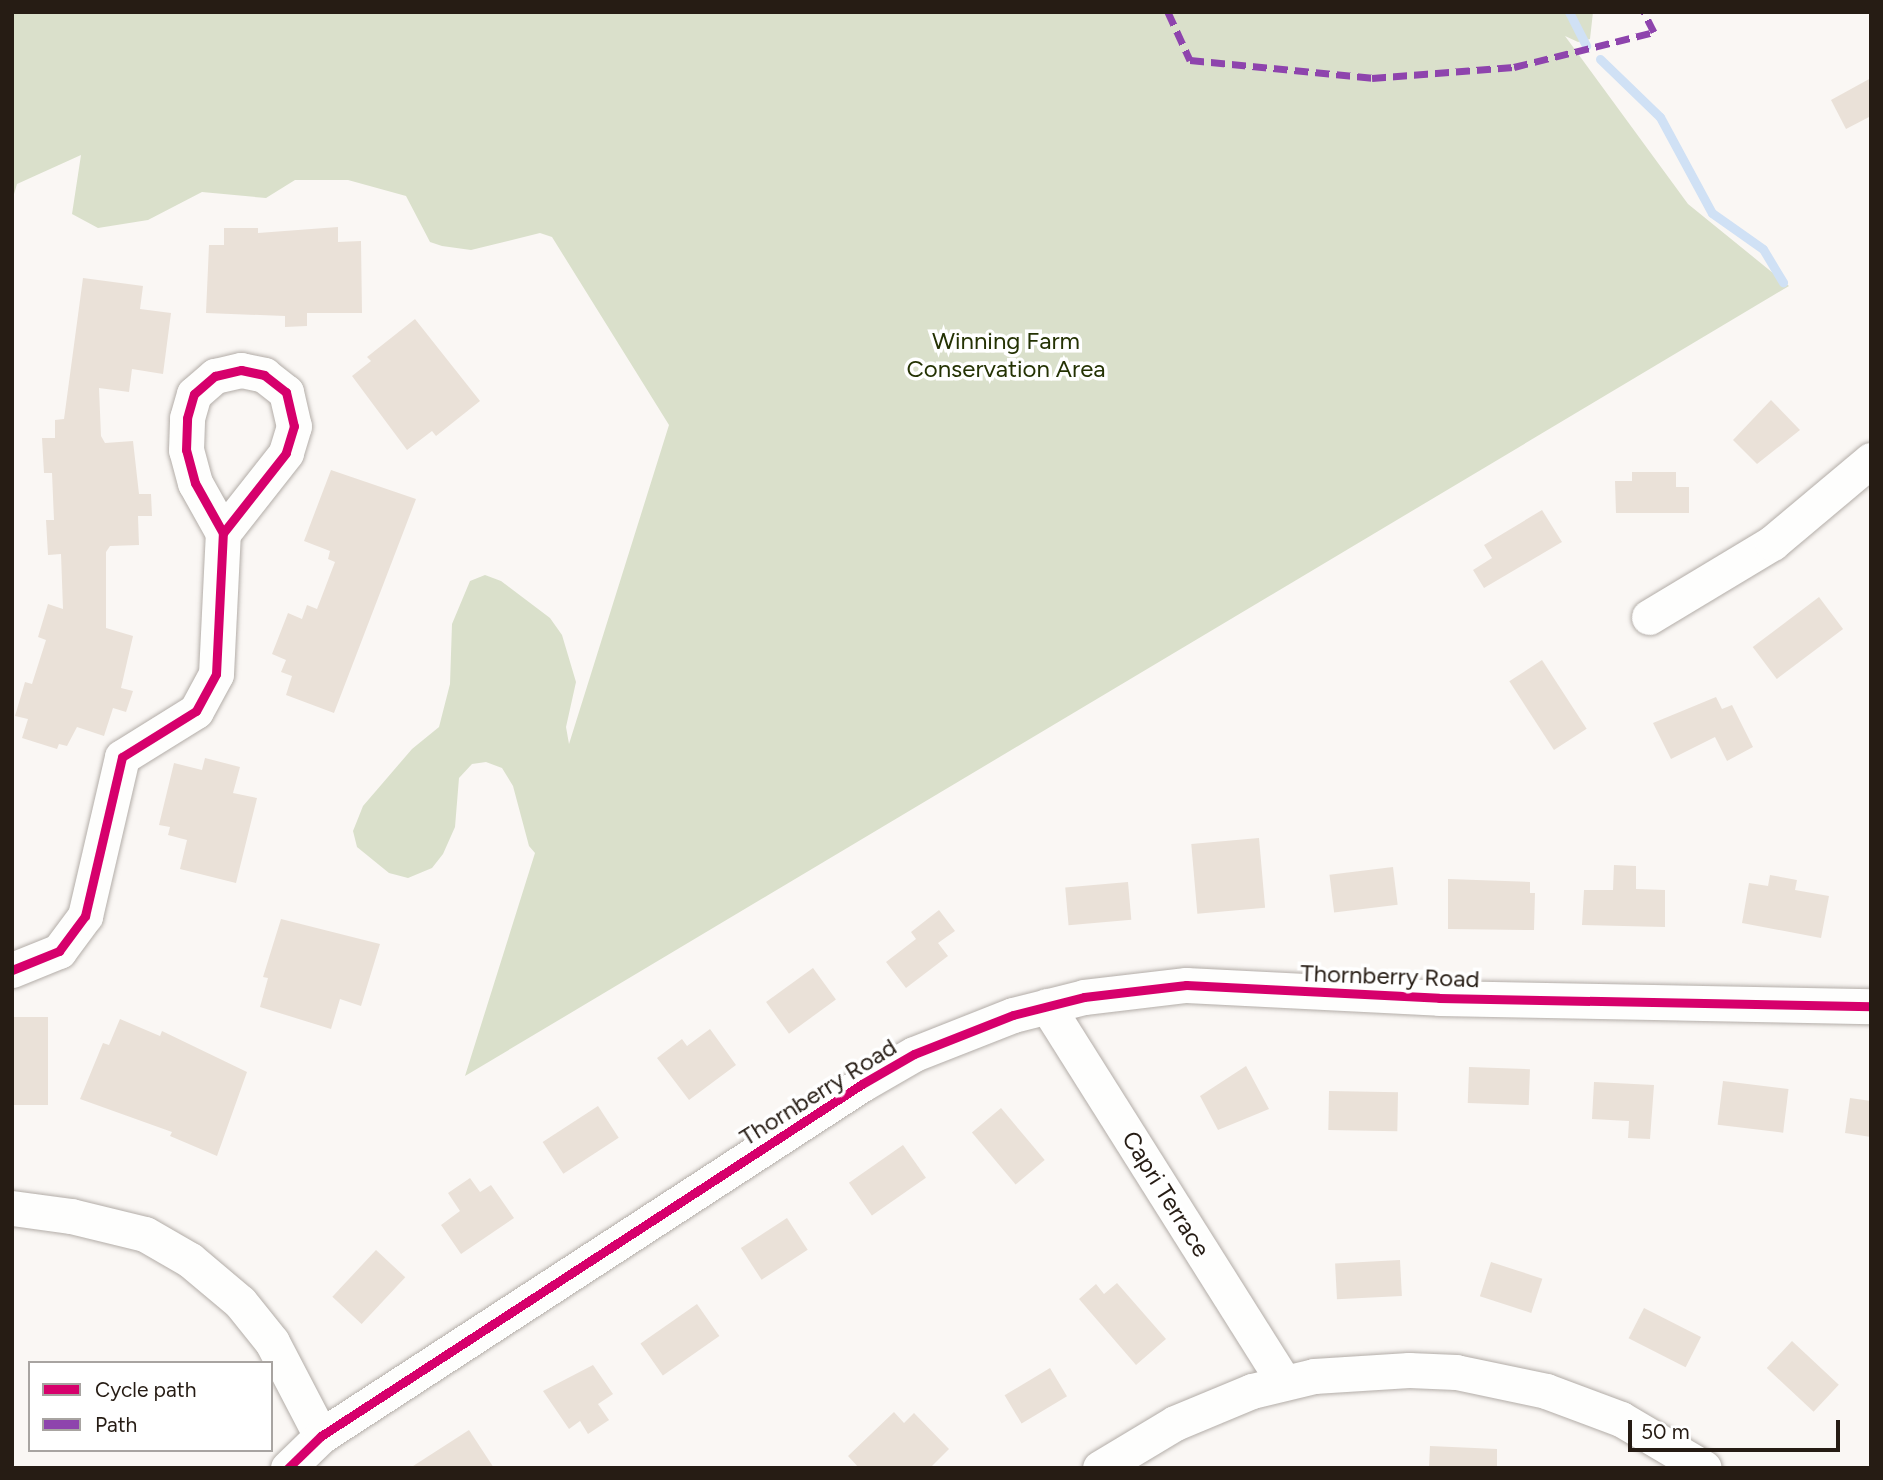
<!DOCTYPE html>
<style>
body{margin:0}
#map{position:relative;width:1883px;height:1480px;overflow:hidden;background:#faf7f4;font-family:Figtree,sans-serif}
div>[style]{position:absolute}
[style*='--x']{left:calc(var(--x)*1px);top:calc(var(--y)*1px);width:calc(var(--w)*1px);rotate:calc(var(--a)*1deg)}
.green>*{inset:0;background:#dae0cb}
.stream>*{height:9px;margin:-4.5px;padding:0 4.5px;transform-origin:4.5px;border-radius:4.5px;background:#d0e1f5}
.building>*{inset:0;background:#eae1d8;transform-origin:0 0}
.roads{filter:drop-shadow(0 0 2px #b3ada8) drop-shadow(0 0 2px #b3ada8)}
.street>*{height:35px;margin:-17.5px;padding:0 17.5px;transform-origin:17.5px;border-radius:17.5px;background:#fefefd}
.quiet>*{height:7px;margin-top:-3.5px;transform-origin:0;background:repeating-linear-gradient(90deg,#8e44ad 0 14px,transparent 0 21px)}
.cycleway>*{height:9px;margin:-4.5px;padding:0 4.5px;transform-origin:4.5px;border-radius:4.5px;background:#d6006c}
span{translate:-50% -50%;white-space:nowrap;text-align:center;line-height:1.15;-webkit-text-stroke:7px #fff;paint-order:stroke}
.park-label{font-size:24px;color:#243203}
.street-label{font-size:24px;color:#261c14}
.frame{position:absolute;inset:0;border:14px solid #261c14;pointer-events:none}
.legend{position:absolute;left:28px;top:1361px;width:245px;height:91px;box-sizing:border-box;background:#fff;border:2px solid #a8a4a1;margin:0;padding:9px 12px;list-style:none;font-size:21px;color:#261c14}
.legend li{display:flex;align-items:center;gap:14px;height:35px}
.legend b{width:35px;border:2px solid #a8a4a1}
.scale{position:absolute;left:1628px;top:1420px;width:212px;height:32px;box-sizing:border-box;border:4px solid #261c14;border-top:0;padding-left:9px;font-size:21px;line-height:24px;white-space:nowrap;color:#261c14;-webkit-text-stroke:5px #fff;paint-order:stroke}
</style>
<div id="map">
<div class="green">
<div style="clip-path:polygon(12px 12px,1593px 12px,1590px 39px,1578px 42px,1565px 36px,1688px 204px,1789px 286px,465px 1076px,535px 853px,529px 846px,513px 786px,502px 768px,486px 762px,472px 764px,459px 778px,455px 827px,443px 854px,432px 868px,408px 878px,389px 873px,357px 847px,353px 831px,363px 806px,412px 749px,439px 727px,450px 684px,452px 624px,470px 581px,485px 575px,501px 581px,550px 618px,562px 635px,576px 682px,566px 727px,569px 744px,669px 425px,552px 237px,540px 233px,471px 250px,442px 246px,430px 242px,406px 196px,348px 180px,295px 180px,266px 198px,202px 192px,148px 220px,98px 228px,72px 214px,81px 155px,17px 184px,12px 201px)"></div>
</div>
<div class="stream">
<div style="--x:1569;--y:12;--w:38;--a:63"></div>
<div style="--x:1600;--y:59;--w:83;--a:44"></div>
<div style="--x:1660;--y:117;--w:109;--a:61.6"></div>
<div style="--x:1712;--y:213;--w:62;--a:35.2"></div>
<div style="--x:1763;--y:249;--w:39;--a:59"></div>
</div>
<div class="building">
<div style="clip-path:polygon(1871px 78px,1871px 116px,1846px 129px,1831px 100px)"></div>
<div style="clip-path:polygon(338px 227px,338px 242px,361px 241px,362px 313px,307px 313px,307px 326px,285px 327px,285px 316px,206px 313px,209px 245px,224px 245px,224px 228px,258px 228px,258px 233px)"></div>
<div style="clip-path:polygon(83px 278px,143px 286px,140px 309px,171px 313px,163px 374px,132px 369px,129px 392px,99px 388px,101px 436px,105px 443px,133px 441px,139px 494px,151px 494px,152px 516px,138px 516px,139px 545px,110px 546px,106px 552px,106px 628px,133px 636px,121px 688px,133px 691px,126px 712px,113px 708px,104px 736px,77px 727px,67px 746px,59px 744px,57px 749px,22px 738px,28px 719px,15px 716px,25px 682px,32px 684px,46px 640px,38px 637px,48px 604px,63px 609px,61px 554px,48px 555px,46px 520px,54px 520px,52px 473px,44px 473px,42px 438px,55px 438px,55px 420px,64px 419px)"></div>
<div style="clip-path:polygon(415px 319px,480px 401px,436px 436px,432px 431px,407px 450px,352px 376px,371px 361px,367px 357px)"></div>
<div style="clip-path:polygon(1771px 400px,1800px 430px,1757px 464px,1733px 440px)"></div>
<div style="clip-path:polygon(331px 470px,416px 499px,334px 713px,286px 695px,292px 676px,281px 672px,286px 660px,272px 654px,288px 613px,302px 619px,307px 605px,317px 609px,335px 562px,328px 559px,330px 551px,304px 541px)"></div>
<div style="clip-path:polygon(1632px 472px,1676px 472px,1676px 487px,1689px 487px,1689px 513px,1616px 513px,1615px 481px,1632px 481px)"></div>
<div style="clip-path:polygon(1542px 510px,1562px 542px,1484px 588px,1473px 570px,1492px 558px,1484px 545px)"></div>
<div style="left:1819px;top:597px;width:40px;height:83px;rotate:53deg"></div>
<div style="left:1542px;top:660px;width:82px;height:39px;rotate:57deg"></div>
<div style="clip-path:polygon(1716px 697px,1722px 709px,1732px 705px,1753px 747px,1727px 761px,1715px 737px,1671px 759px,1653px 723px)"></div>
<div style="clip-path:polygon(205px 758px,240px 767px,233px 793px,257px 798px,236px 883px,180px 869px,187px 840px,168px 835px,170px 827px,159px 825px,174px 763px,202px 770px)"></div>
<div style="left:1259px;top:838px;width:70px;height:68px;rotate:85deg"></div>
<div style="clip-path:polygon(1614px 865px,1636px 866px,1636px 889px,1665px 890px,1665px 927px,1582px 925px,1584px 890px,1613px 890px)"></div>
<div style="left:1393px;top:867px;width:38px;height:64px;rotate:83deg"></div>
<div style="clip-path:polygon(1770px 875px,1797px 880px,1795px 890px,1829px 896px,1821px 938px,1742px 923px,1749px 883px,1768px 886px)"></div>
<div style="clip-path:polygon(1448px 879px,1530px 882px,1530px 893px,1535px 893px,1534px 930px,1448px 929px)"></div>
<div style="left:1128px;top:882px;width:38px;height:63px;rotate:85deg"></div>
<div style="clip-path:polygon(939px 910px,955px 931px,938px 943px,948px 956px,906px 988px,886px 962px,916px 939px,911px 932px)"></div>
<div style="clip-path:polygon(281px 919px,380px 944px,361px 1006px,340px 999px,331px 1029px,260px 1007px,268px 978px,263px 977px)"></div>
<div style="left:813px;top:968px;width:39px;height:58px;rotate:54deg"></div>
<div style="left:12px;top:1017px;width:36px;height:88px"></div>
<div style="clip-path:polygon(120px 1019px,160px 1036px,162px 1031px,247px 1072px,217px 1156px,170px 1136px,172px 1132px,80px 1099px,103px 1043px,109px 1045px)"></div>
<div style="clip-path:polygon(710px 1029px,736px 1065px,689px 1100px,657px 1058px,682px 1039px,687px 1046px)"></div>
<div style="clip-path:polygon(1246px 1066px,1269px 1109px,1218px 1130px,1200px 1096px)"></div>
<div style="left:1469px;top:1067px;width:61px;height:36px;rotate:2deg"></div>
<div style="left:1723px;top:1081px;width:66px;height:44px;rotate:7deg"></div>
<div style="clip-path:polygon(1594px 1082px,1654px 1085px,1650px 1139px,1628px 1138px,1629px 1121px,1592px 1119px)"></div>
<div style="left:1329px;top:1091px;width:69px;height:39px;rotate:1deg"></div>
<div style="clip-path:polygon(1850px 1098px,1871px 1101px,1871px 1137px,1845px 1133px)"></div>
<div style="left:598px;top:1106px;width:38px;height:66px;rotate:57deg"></div>
<div style="left:1001px;top:1108px;width:68px;height:38px;rotate:50deg"></div>
<div style="left:903px;top:1145px;width:40px;height:66px;rotate:55deg"></div>
<div style="clip-path:polygon(470px 1178px,480px 1192px,491px 1185px,514px 1218px,461px 1254px,441px 1225px,460px 1211px,448px 1193px)"></div>
<div style="left:787px;top:1218px;width:38px;height:55px;rotate:57deg"></div>
<div style="left:376px;top:1250px;width:40px;height:64px;rotate:43deg"></div>
<div style="left:1400px;top:1260px;width:36px;height:65px;rotate:87deg"></div>
<div style="left:1491px;top:1262px;width:54px;height:36px;rotate:18deg"></div>
<div style="clip-path:polygon(1117px 1283px,1166px 1339px,1136px 1365px,1079px 1299px,1096px 1284px,1104px 1294px)"></div>
<div style="left:697px;top:1304px;width:39px;height:69px;rotate:55deg"></div>
<div style="left:1644px;top:1308px;width:64px;height:34px;rotate:27deg"></div>
<div style="left:1792px;top:1341px;width:64px;height:37px;rotate:43deg"></div>
<div style="clip-path:polygon(593px 1365px,613px 1394px,598px 1404px,609px 1420px,588px 1434px,580px 1421px,569px 1429px,543px 1391px)"></div>
<div style="left:1050px;top:1368px;width:33px;height:53px;rotate:59deg"></div>
<div style="clip-path:polygon(894px 1412px,904px 1423px,914px 1413px,949px 1449px,930px 1468px,859px 1468px,848px 1456px)"></div>
<div style="clip-path:polygon(469px 1430px,494px 1468px,410px 1468px)"></div>
<div style="clip-path:polygon(1430px 1446px,1497px 1449px,1497px 1468px,1429px 1468px)"></div>
</div>
<div class="roads">
<div class="street">
<div style="--x:1649;--y:617;--w:144;--a:-31"></div>
<div style="--x:1772;--y:543;--w:129;--a:-40"></div>
<div style="--x:12;--y:970;--w:51;--a:-22"></div>
<div style="--x:59;--y:951;--w:44;--a:-53.4"></div>
<div style="--x:85;--y:916;--w:163;--a:-76.9"></div>
<div style="--x:122;--y:757;--w:87;--a:-31.9"></div>
<div style="--x:196;--y:711;--w:42;--a:-61.6"></div>
<div style="--x:216;--y:674;--w:141;--a:-87.2"></div>
<div style="--x:223;--y:533;--w:57;--a:-119.2"></div>
<div style="--x:195;--y:483;--w:34;--a:-105"></div>
<div style="--x:186;--y:450;--w:32;--a:-88"></div>
<div style="--x:187;--y:418;--w:25;--a:-74"></div>
<div style="--x:194;--y:394;--w:28;--a:-41"></div>
<div style="--x:215;--y:376;--w:27;--a:-13"></div>
<div style="--x:241;--y:370;--w:24;--a:12"></div>
<div style="--x:264;--y:375;--w:28;--a:38"></div>
<div style="--x:286;--y:392;--w:35;--a:77"></div>
<div style="--x:294;--y:426;--w:28;--a:107"></div>
<div style="--x:286;--y:453;--w:102;--a:128.2"></div>
<div style="--x:1047;--y:1006;--w:444;--a:57.8"></div>
<div style="--x:12;--y:1208;--w:60;--a:7.7"></div>
<div style="--x:71;--y:1216;--w:76;--a:13.7"></div>
<div style="--x:145;--y:1234;--w:52;--a:30"></div>
<div style="--x:190;--y:1260;--w:65;--a:40"></div>
<div style="--x:240;--y:1302;--w:51;--a:51.3"></div>
<div style="--x:272;--y:1342;--w:106;--a:62.5"></div>
<div style="--x:288;--y:1468;--w:46;--a:-44.1"></div>
<div style="--x:321;--y:1436;--w:645;--a:-33.05"></div>
<div style="--x:862;--y:1084;--w:60;--a:-30"></div>
<div style="--x:914;--y:1054;--w:106;--a:-21.5"></div>
<div style="--x:1013;--y:1015;--w:73;--a:-14.2"></div>
<div style="--x:1084;--y:997;--w:103;--a:-6.7"></div>
<div style="--x:1186;--y:985;--w:253;--a:2.9"></div>
<div style="--x:1439;--y:998;--w:432;--a:1.1"></div>
<div style="--x:1100;--y:1468;--w:87;--a:-31"></div>
<div style="--x:1175;--y:1423;--w:83;--a:-22.6"></div>
<div style="--x:1252;--y:1391;--w:64;--a:-13.6"></div>
<div style="--x:1314;--y:1376;--w:95;--a:-3.6"></div>
<div style="--x:1409;--y:1370;--w:47;--a:2.4"></div>
<div style="--x:1456;--y:1372;--w:92;--a:11.9"></div>
<div style="--x:1546;--y:1391;--w:80;--a:20.5"></div>
<div style="--x:1621;--y:1419;--w:96;--a:30.6"></div>
</div>
</div>
<div class="quiet">
<div style="--x:1168;--y:12;--w:53;--a:65.4"></div>
<div style="--x:1190;--y:60;--w:183;--a:5.6"></div>
<div style="--x:1372;--y:78;--w:142;--a:-4.4"></div>
<div style="--x:1514;--y:67;--w:144;--a:-14"></div>
<div style="--x:1654;--y:32;--w:22;--a:-117"></div>
</div>
<div class="cycleway">
<div style="--x:12;--y:970;--w:51;--a:-22"></div>
<div style="--x:59;--y:951;--w:44;--a:-53.4"></div>
<div style="--x:85;--y:916;--w:163;--a:-76.9"></div>
<div style="--x:122;--y:757;--w:87;--a:-31.9"></div>
<div style="--x:196;--y:711;--w:42;--a:-61.6"></div>
<div style="--x:216;--y:674;--w:141;--a:-87.2"></div>
<div style="--x:223;--y:533;--w:57;--a:-119.2"></div>
<div style="--x:195;--y:483;--w:34;--a:-105"></div>
<div style="--x:186;--y:450;--w:32;--a:-88"></div>
<div style="--x:187;--y:418;--w:25;--a:-74"></div>
<div style="--x:194;--y:394;--w:28;--a:-41"></div>
<div style="--x:215;--y:376;--w:27;--a:-13"></div>
<div style="--x:241;--y:370;--w:24;--a:12"></div>
<div style="--x:264;--y:375;--w:28;--a:38"></div>
<div style="--x:286;--y:392;--w:35;--a:77"></div>
<div style="--x:294;--y:426;--w:28;--a:107"></div>
<div style="--x:286;--y:453;--w:102;--a:128.2"></div>
<div style="--x:288;--y:1468;--w:46;--a:-44.1"></div>
<div style="--x:321;--y:1436;--w:645;--a:-33.05"></div>
<div style="--x:862;--y:1084;--w:60;--a:-30"></div>
<div style="--x:914;--y:1054;--w:106;--a:-21.5"></div>
<div style="--x:1013;--y:1015;--w:73;--a:-14.2"></div>
<div style="--x:1084;--y:997;--w:103;--a:-6.7"></div>
<div style="--x:1186;--y:985;--w:253;--a:2.9"></div>
<div style="--x:1439;--y:998;--w:432;--a:1.1"></div>
</div>
<div class="park-label">
<span style="left:1006px;top:355px">Winning Farm<br>Conservation Area</span>
</div>
<div class="street-label">
<span style="left:1390px;top:976px;rotate:2deg">Thornberry Road</span>
<span style="left:818px;top:1092px;rotate:-32deg">Thornberry Road</span>
<span style="left:1166px;top:1194px;rotate:58deg">Capri Terrace</span>
</div>
<div class="frame"></div>
<ul class="legend">
<li><b style="height:9px;background:#d6006c"></b>Cycle path</li>
<li><b style="height:9px;background:#8e44ad"></b>Path</li>
</ul>
<div class="scale">50 m</div>
</div>
